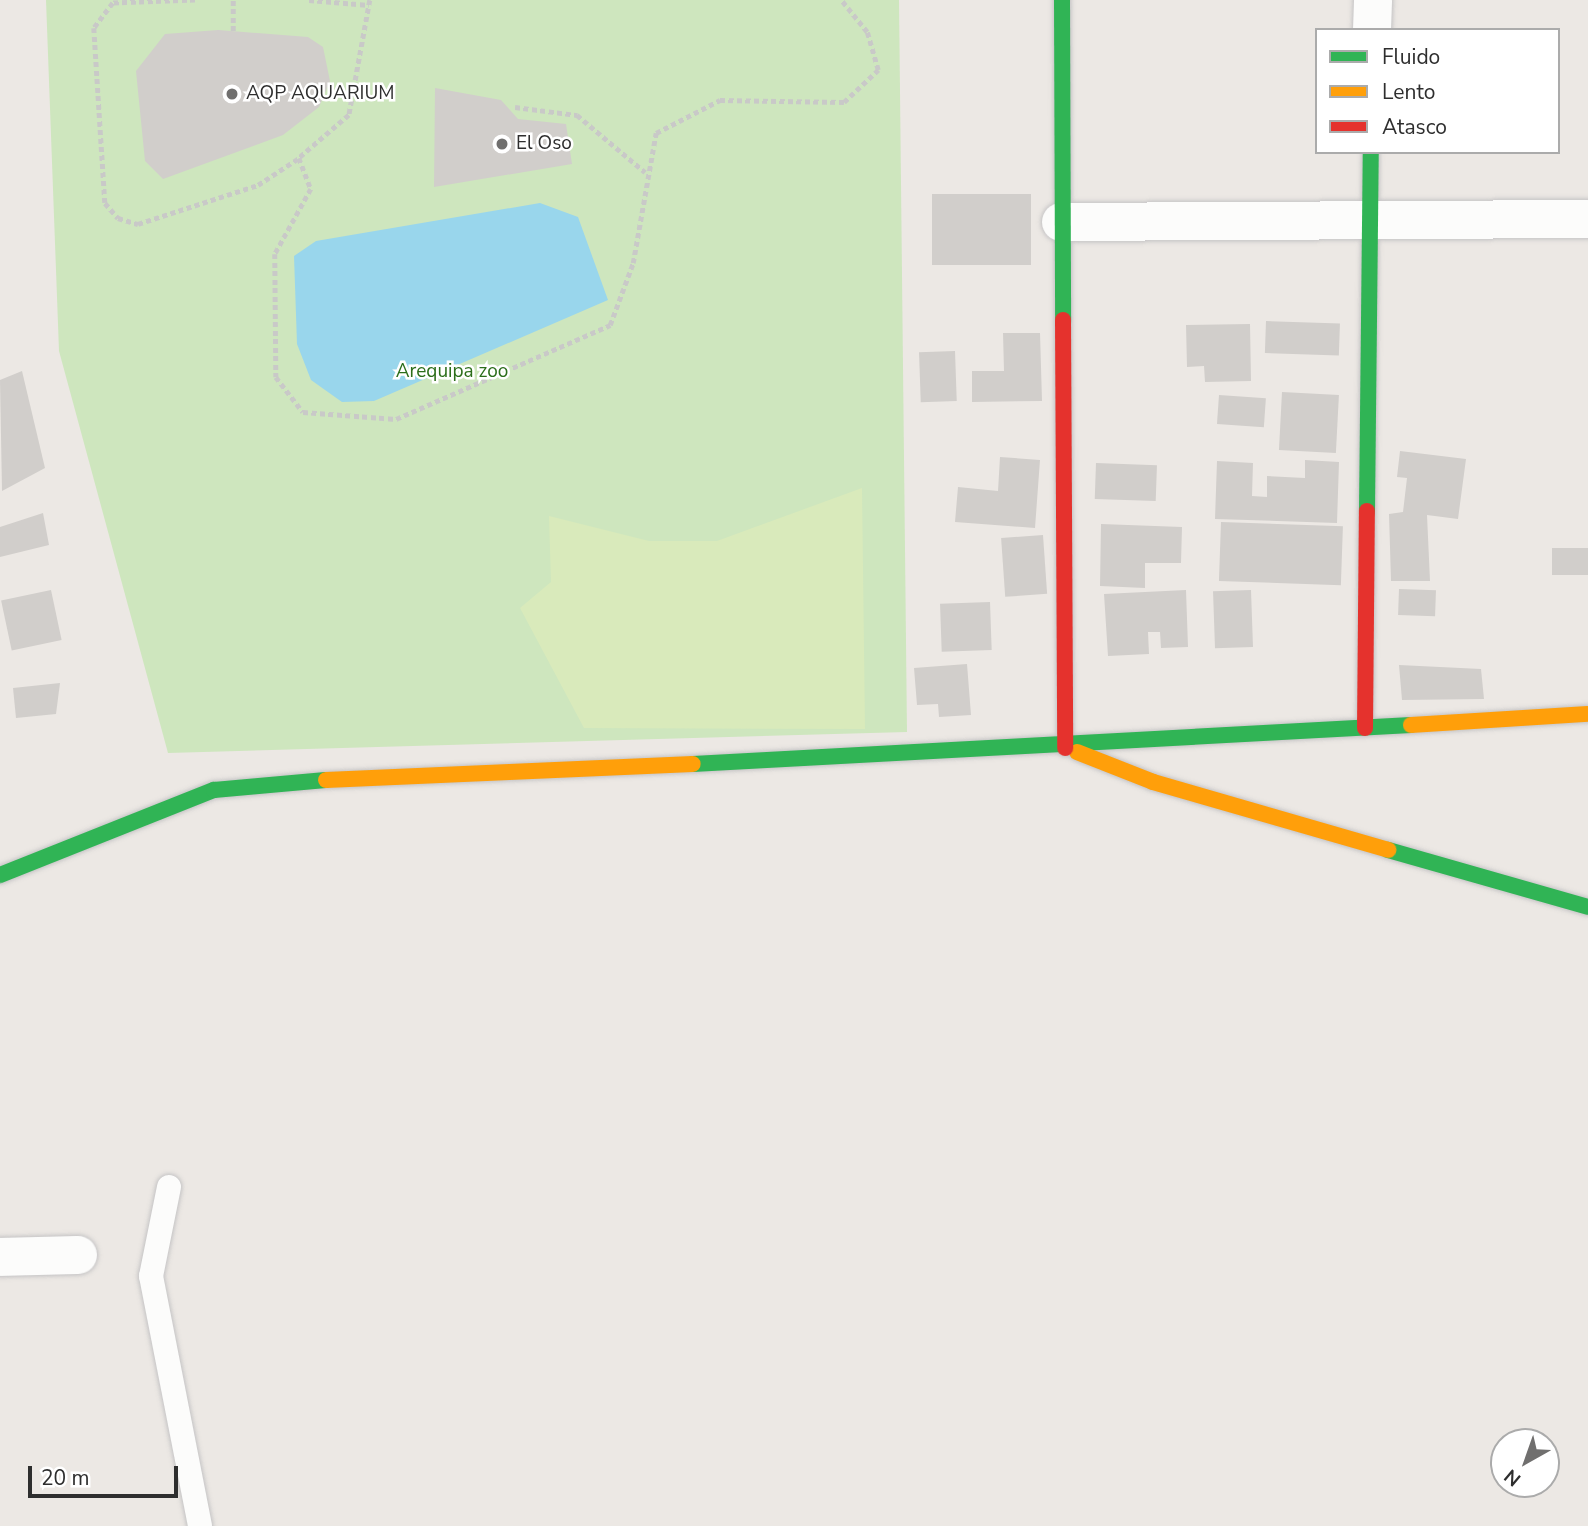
<!DOCTYPE html>
<style>
body{margin:0}
#map{position:relative;width:1588px;height:1526px;overflow:hidden;background:#ece8e4;font-family:"Nunito Sans",sans-serif}
div>[style]{position:absolute}
[style*='--x']{left:calc(var(--x)*1px);top:calc(var(--y)*1px);width:calc(var(--w)*1px);rotate:calc(var(--a)*1deg)}
.green>*{inset:0;background:#cee6be}
.pitch>*{inset:0;background:#d9eabb}
.water>*{inset:0;background:#99d6ec}
.building>*{inset:0;background:#d1cecb;transform-origin:0 0}
.path>*{height:4.5px;margin-top:-2.25px;transform-origin:0;background:repeating-linear-gradient(90deg,#c9c9c8 0 5px,transparent 0 8.5px)}
.roads{filter:drop-shadow(0 0 2px #c5c4c5) drop-shadow(0 0 2px #c5c4c5)}
.lane>*{height:24px;margin:-12px;padding:0 12px;transform-origin:12px;border-radius:12px;background:#fcfcfb}
.street>*{height:38px;margin:-19px;padding:0 19px;transform-origin:19px;border-radius:19px;background:#fcfcfb}
.fast>*{height:16px;margin:-8px;padding:0 8px;transform-origin:8px;border-radius:8px;background:#30b455}
.slow>*{height:16px;margin:-8px;padding:0 8px;transform-origin:8px;border-radius:8px;background:#ff9f0a}
.jam>*{height:16px;margin:-8px;padding:0 8px;transform-origin:8px;border-radius:8px;background:#e5322d}
.dots>*{width:19px;height:19px;translate:-50% -50%;box-sizing:border-box;border:4px solid #fff;border-radius:50%}
span{translate:-50% -50%;white-space:nowrap;text-align:center;line-height:1.15;-webkit-text-stroke:5px #fff;paint-order:stroke}
.poi-label{font-size:19px;color:#2e2e2e}
.left{translate:0 -50%;text-align:left}
.park-label{font-size:19px;color:#2c6e1b}
.legend{position:absolute;left:1315px;top:28px;width:245px;height:126px;box-sizing:border-box;background:#fff;border:2px solid #ababab;margin:0;padding:9px 12px;list-style:none;font-size:21px;color:#2e2e2e}
.legend li{display:flex;align-items:center;gap:14px;height:35px}
.legend b{width:35px;border:2px solid #ababab}
.north{position:absolute;left:1490px;top:1428px;width:70px;height:70px;box-sizing:border-box;background:#fff;border:2px solid #ababab;border-radius:50%;rotate:220deg;font-size:19px;font-weight:700;line-height:28px;text-align:center;color:#2e2e2e}
.north::after{content:'';display:block;margin:auto;width:24px;height:32px;background:#706f6e;clip-path:polygon(50% 0,100% 100%,50% 72%,0 100%)}
.scale{position:absolute;left:28px;top:1466px;width:150px;height:32px;box-sizing:border-box;border:4px solid #2e2e2e;border-top:0;padding-left:9px;font-size:21px;line-height:24px;white-space:nowrap;color:#2e2e2e;-webkit-text-stroke:5px #fff;paint-order:stroke}
</style>
<div id="map">
<div class="green">
<div style="clip-path:polygon(46px 0,899px 0,907px 732px,168px 753px,59px 351px)"></div>
</div>
<div class="pitch">
<div style="clip-path:polygon(862px 488px,865px 729px,584px 728px,520px 608px,551px 582px,549px 516px,649px 541px,717px 541px)"></div>
</div>
<div class="water">
<div style="clip-path:polygon(540px 203px,578px 217px,608px 300px,374px 401px,342px 402px,311px 380px,297px 344px,294px 256px,316px 241px)"></div>
</div>
<div class="building">
<div style="clip-path:polygon(218px 30px,308px 37px,323px 47px,330px 81px,319px 107px,283px 135px,163px 179px,145px 161px,136px 71px,165px 34px)"></div>
<div style="clip-path:polygon(435px 88px,501px 100px,518px 119px,566px 124px,572px 164px,434px 187px)"></div>
<div style="left:932px;top:194px;width:99px;height:71px"></div>
<div style="left:1266px;top:321px;width:74px;height:32px;rotate:2deg"></div>
<div style="clip-path:polygon(1250px 324px,1251px 381px,1205px 382px,1204px 366px,1187px 367px,1186px 325px)"></div>
<div style="clip-path:polygon(1003px 333px,1040px 333px,1042px 401px,972px 402px,972px 371px,1004px 371px)"></div>
<div style="left:955px;top:351px;width:50px;height:36px;rotate:88deg"></div>
<div style="clip-path:polygon(22px 371px,45px 468px,2px 491px,0 380px)"></div>
<div style="left:1282px;top:392px;width:57px;height:58px;rotate:3deg"></div>
<div style="left:1219px;top:395px;width:47px;height:29px;rotate:4deg"></div>
<div style="clip-path:polygon(1400px 451px,1466px 459px,1458px 519px,1427px 515px,1430px 581px,1391px 581px,1389px 514px,1403px 512px,1407px 478px,1397px 477px)"></div>
<div style="clip-path:polygon(1000px 457px,1040px 460px,1035px 528px,955px 522px,958px 487px,998px 491px)"></div>
<div style="clip-path:polygon(1305px 460px,1339px 462px,1337px 523px,1215px 519px,1217px 461px,1253px 463px,1252px 496px,1267px 497px,1267px 476px,1305px 478px)"></div>
<div style="left:1096px;top:463px;width:61px;height:36px;rotate:2deg"></div>
<div style="clip-path:polygon(43px 513px,49px 545px,0 557px,0 527px)"></div>
<div style="left:1221px;top:522px;width:122px;height:59px;rotate:2deg"></div>
<div style="clip-path:polygon(1101px 524px,1182px 527px,1181px 563px,1145px 563px,1145px 588px,1100px 586px)"></div>
<div style="left:1043px;top:535px;width:59px;height:42px;rotate:86deg"></div>
<div style="left:1552px;top:548px;width:36px;height:27px"></div>
<div style="left:1399px;top:589px;width:37px;height:26px;rotate:2deg"></div>
<div style="left:51px;top:590px;width:51px;height:51px;rotate:78deg"></div>
<div style="clip-path:polygon(1186px 590px,1188px 647px,1161px 648px,1160px 632px,1148px 632px,1149px 654px,1108px 656px,1104px 594px)"></div>
<div style="left:1251px;top:590px;width:57px;height:38px;rotate:88deg"></div>
<div style="left:990px;top:602px;width:48px;height:50px;rotate:88deg"></div>
<div style="clip-path:polygon(967px 664px,971px 715px,939px 717px,938px 704px,917px 705px,914px 668px)"></div>
<div style="clip-path:polygon(1399px 665px,1481px 669px,1484px 699px,1402px 700px)"></div>
<div style="clip-path:polygon(60px 683px,56px 714px,16px 718px,13px 688px)"></div>
</div>
<div class="path">
<div style="--x:195;--y:0;--w:82;--a:177.9"></div>
<div style="--x:113;--y:3;--w:31;--a:127"></div>
<div style="--x:94;--y:28;--w:175;--a:86.4"></div>
<div style="--x:105;--y:203;--w:20;--a:49"></div>
<div style="--x:118;--y:218;--w:21;--a:17"></div>
<div style="--x:138;--y:224;--w:126;--a:-18"></div>
<div style="--x:258;--y:185;--w:49;--a:-33.4"></div>
<div style="--x:309;--y:0;--w:60;--a:4.8"></div>
<div style="--x:370;--y:0;--w:117;--a:100.3"></div>
<div style="--x:349;--y:115;--w:66;--a:139.3"></div>
<div style="--x:299;--y:158;--w:33;--a:69"></div>
<div style="--x:311;--y:189;--w:74;--a:119"></div>
<div style="--x:275;--y:254;--w:123;--a:89.5"></div>
<div style="--x:276;--y:377;--w:44;--a:52.4"></div>
<div style="--x:303;--y:412;--w:93;--a:4.3"></div>
<div style="--x:396;--y:419;--w:234;--a:-23.7"></div>
<div style="--x:610;--y:325;--w:66;--a:-69.6"></div>
<div style="--x:633;--y:263;--w:132;--a:-80"></div>
<div style="--x:656;--y:133;--w:72;--a:-27.3"></div>
<div style="--x:720;--y:100;--w:124;--a:0.9"></div>
<div style="--x:844;--y:102;--w:47;--a:-43.3"></div>
<div style="--x:878;--y:70;--w:40;--a:-106"></div>
<div style="--x:867;--y:32;--w:41;--a:-129.1"></div>
<div style="--x:233;--y:31;--w:31;--a:-90"></div>
<div style="--x:515;--y:107;--w:63;--a:7.4"></div>
<div style="--x:577;--y:115;--w:89;--a:40"></div>
</div>
<div class="roads">
<div class="lane">
<div style="--x:169;--y:1187;--w:91;--a:101.4"></div>
<div style="--x:151;--y:1276;--w:255;--a:78.9"></div>
</div>
<div class="street">
<div style="--x:1372;--y:30;--w:30;--a:-88"></div>
<div style="--x:1061;--y:222;--w:527;--a:-0.33"></div>
<div style="--x:0;--y:1257;--w:78;--a:-1.5"></div>
</div>
<div class="fast">
<div style="--x:1062;--y:0;--w:320;--a:89.8"></div>
<div style="--x:1367;--y:511;--w:359;--a:-89.4"></div>
<div style="--x:693;--y:764;--w:719;--a:-3.11"></div>
<div style="--x:1388;--y:850;--w:208;--a:15.9"></div>
<div style="--x:0;--y:875;--w:230;--a:-21.7"></div>
<div style="--x:214;--y:790;--w:112;--a:-5.1"></div>
</div>
<div class="slow">
<div style="--x:1411;--y:725;--w:177;--a:-3.6"></div>
<div style="--x:1077;--y:752;--w:82;--a:21.5"></div>
<div style="--x:1153;--y:782;--w:245;--a:16.1"></div>
<div style="--x:326;--y:780;--w:367;--a:-2.5"></div>
</div>
<div class="jam">
<div style="--x:1063;--y:320;--w:428;--a:89.7"></div>
<div style="--x:1365;--y:728;--w:217;--a:-89.5"></div>
</div>
</div>
<div class="dots">
<div style="left:232px;top:94px;background:#706f6e"></div>
<div style="left:502px;top:144px;background:#706f6e"></div>
</div>
<div class="poi-label">
<span class="left" style="left:246px;top:94px">AQP AQUARIUM</span>
<span class="left" style="left:516px;top:144px">El Oso</span>
</div>
<div class="park-label">
<span style="left:452px;top:372px">Arequipa zoo</span>
</div>
<ul class="legend">
<li><b style="height:9px;background:#30b455"></b>Fluido</li>
<li><b style="height:9px;background:#ff9f0a"></b>Lento</li>
<li><b style="height:9px;background:#e5322d"></b>Atasco</li>
</ul>
<div class="north">N</div>
<div class="scale">20 m</div>
</div>
